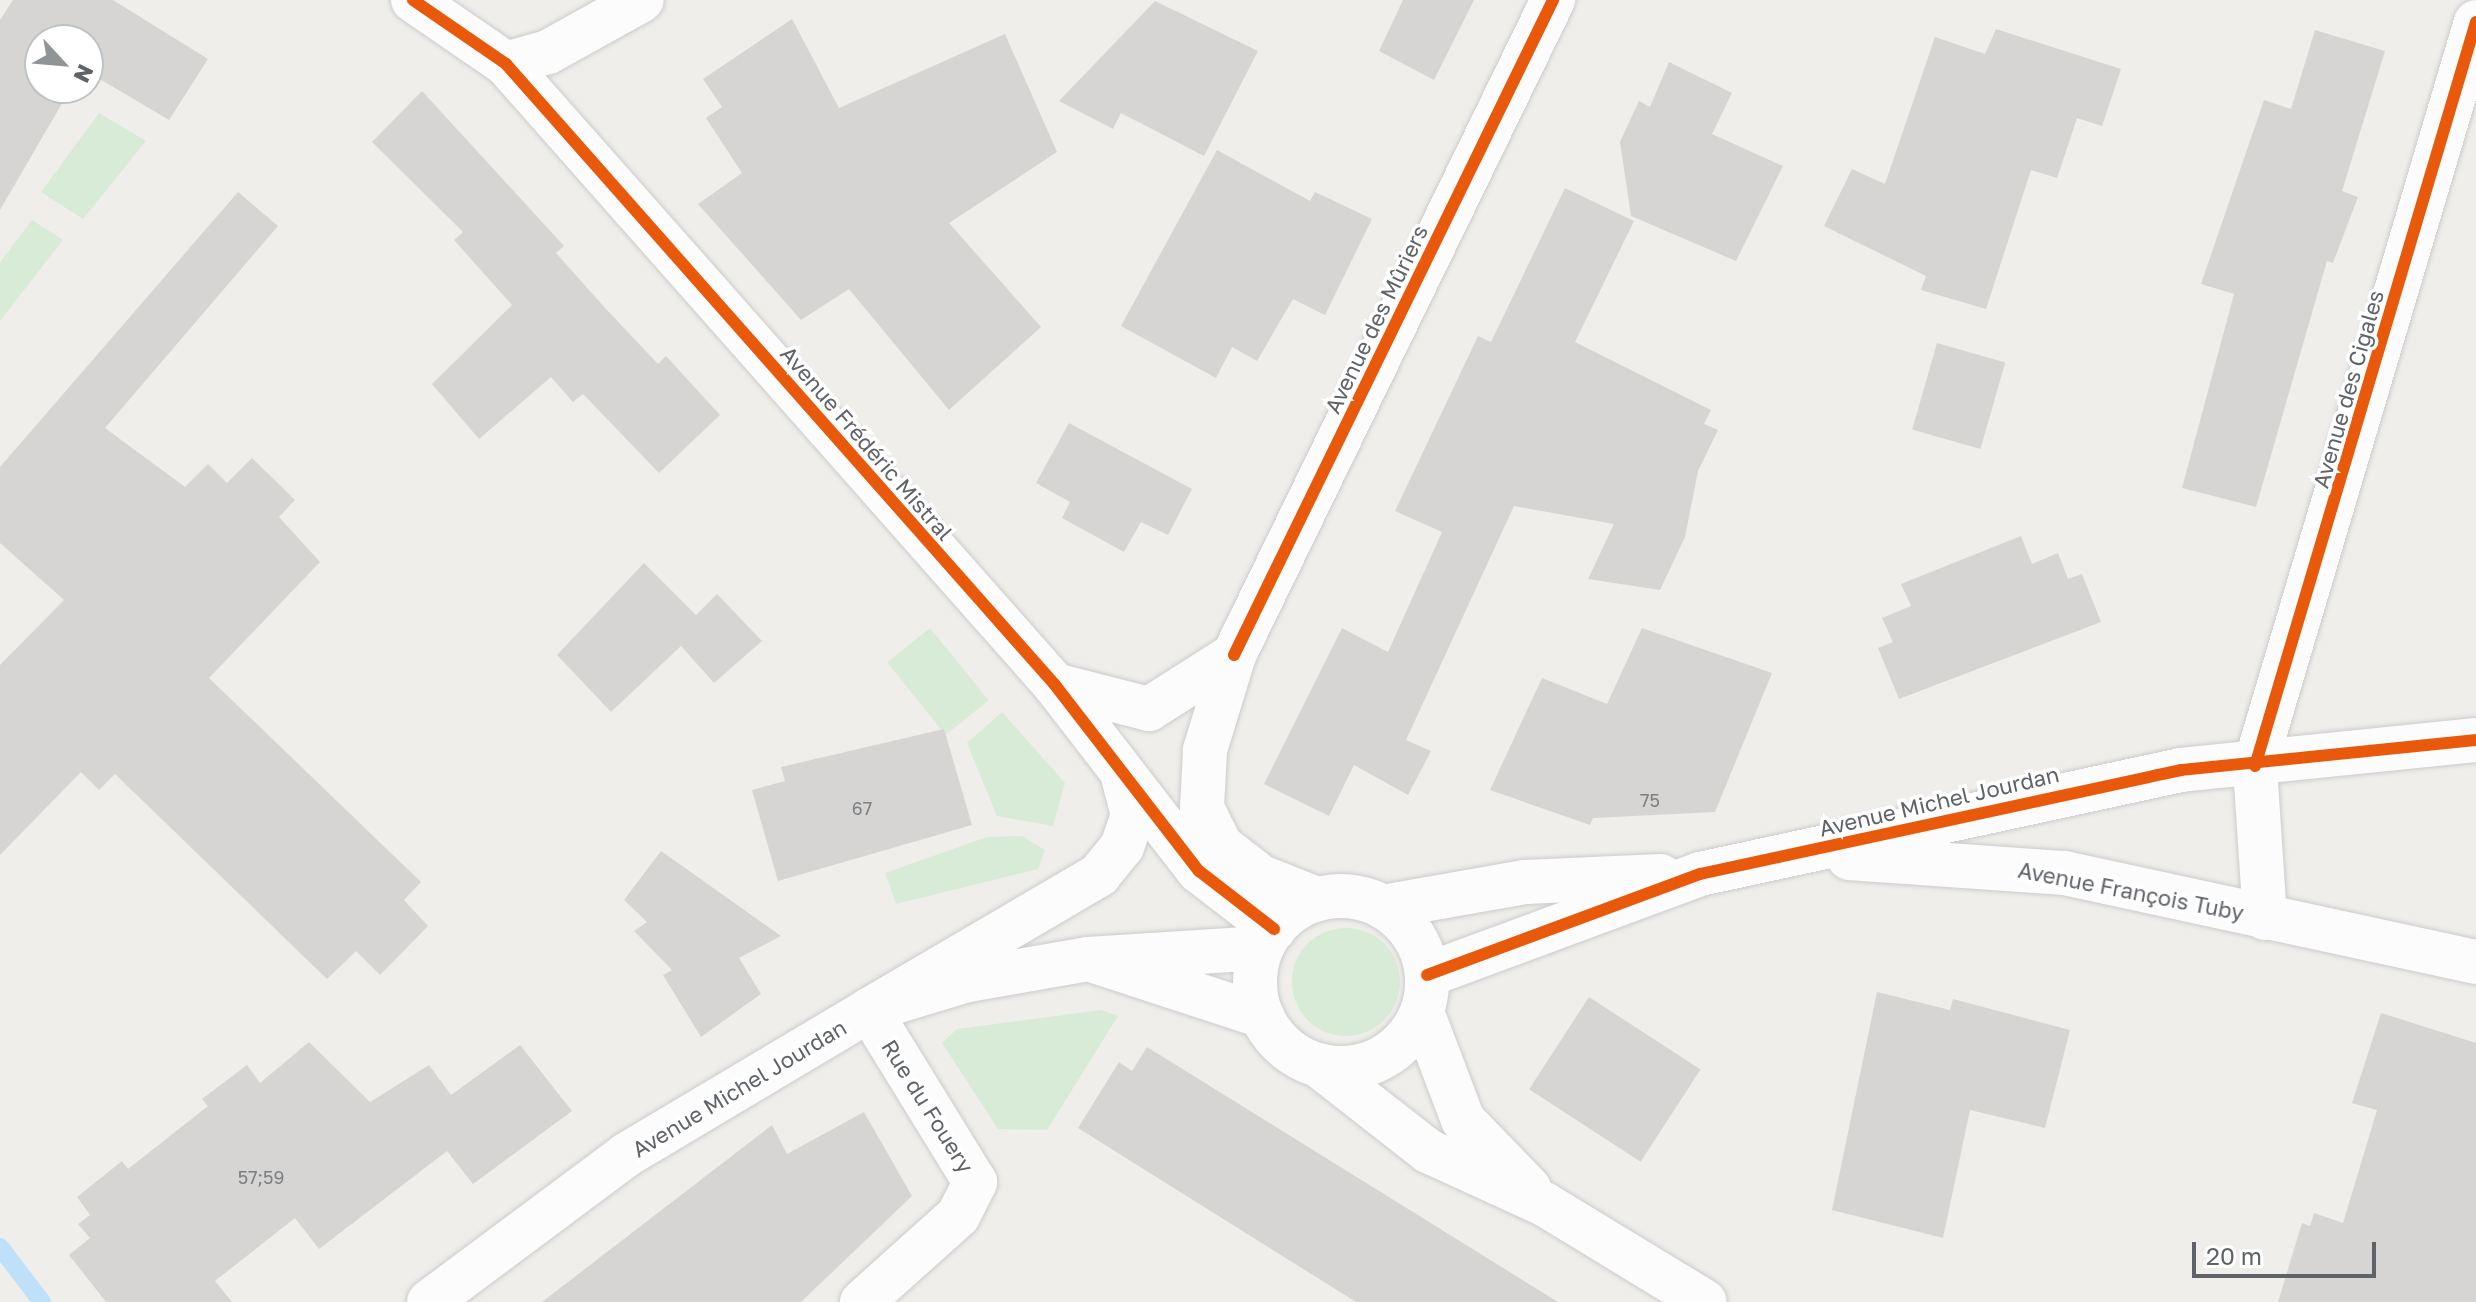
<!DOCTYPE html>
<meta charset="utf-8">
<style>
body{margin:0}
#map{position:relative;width:2476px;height:1302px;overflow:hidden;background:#efeeea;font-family:"Golos Text",sans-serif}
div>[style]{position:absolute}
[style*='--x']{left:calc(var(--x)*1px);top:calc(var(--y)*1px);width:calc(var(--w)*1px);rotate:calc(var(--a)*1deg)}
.green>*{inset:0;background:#d8ebd6;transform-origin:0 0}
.round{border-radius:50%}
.stream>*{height:18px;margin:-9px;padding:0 9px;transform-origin:9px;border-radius:9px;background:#bfe0f9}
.building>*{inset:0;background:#d6d5d3;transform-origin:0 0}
.roads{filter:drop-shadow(0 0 2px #cbcccc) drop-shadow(0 0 2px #cbcccc)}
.minor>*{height:44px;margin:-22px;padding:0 22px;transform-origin:22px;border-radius:22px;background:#fdfcfc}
.minor>.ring{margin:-22px;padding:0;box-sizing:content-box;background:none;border:44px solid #fdfcfc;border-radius:50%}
.cycleway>*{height:12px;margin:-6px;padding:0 6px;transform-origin:6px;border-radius:6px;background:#e8590c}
span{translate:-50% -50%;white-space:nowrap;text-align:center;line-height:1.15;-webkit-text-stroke:7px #fff;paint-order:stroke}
.number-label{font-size:18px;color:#7e8184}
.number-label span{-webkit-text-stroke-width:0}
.street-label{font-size:22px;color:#5f6368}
.north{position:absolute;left:24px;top:24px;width:80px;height:80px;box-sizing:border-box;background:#fff;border:2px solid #bfc1c3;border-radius:50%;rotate:116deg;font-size:22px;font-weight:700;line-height:32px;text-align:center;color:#5f6368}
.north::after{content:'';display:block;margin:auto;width:28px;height:36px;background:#919496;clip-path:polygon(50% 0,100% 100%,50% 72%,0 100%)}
.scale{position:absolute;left:2192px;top:1242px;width:184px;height:36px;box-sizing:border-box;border:4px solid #5f6368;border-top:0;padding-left:10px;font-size:24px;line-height:28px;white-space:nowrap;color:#5f6368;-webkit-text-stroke:6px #fff;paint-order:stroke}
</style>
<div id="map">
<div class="green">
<div style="clip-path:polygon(99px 113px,146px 141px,83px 219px,41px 192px)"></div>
<div style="clip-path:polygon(32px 220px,63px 240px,0 321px,0 262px)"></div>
<div style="left:930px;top:628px;width:93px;height:55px;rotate:51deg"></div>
<div style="clip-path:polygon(1002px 712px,1065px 783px,1053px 826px,997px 816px,967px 743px)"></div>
<div style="clip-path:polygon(1022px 836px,1045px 850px,1038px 869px,896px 904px,885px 873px,987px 837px)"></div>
<div class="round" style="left:1292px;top:928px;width:108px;height:108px"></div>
<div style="clip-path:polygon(1101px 1010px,1118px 1016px,1047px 1130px,998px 1129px,942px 1043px,957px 1029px)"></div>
</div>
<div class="stream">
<div style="--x:0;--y:1247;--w:69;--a:52.6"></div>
</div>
<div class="building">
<div style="clip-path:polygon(13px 0,113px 0,208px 59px,169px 120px,93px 75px,88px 81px,88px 40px,40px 40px,40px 88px,71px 88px,0 210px,0 20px)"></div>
<div style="clip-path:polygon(1403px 0,1474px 0,1434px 80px,1379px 51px)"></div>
<div style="clip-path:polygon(1155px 1px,1258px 51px,1204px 156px,1121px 113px,1113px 129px,1059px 101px)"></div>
<div style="clip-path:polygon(792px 19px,839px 108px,1005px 34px,1057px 152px,949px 223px,1041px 327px,949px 410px,849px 289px,801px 320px,698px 204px,742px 173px,706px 118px,722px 107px,703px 79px)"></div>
<div style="clip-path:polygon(1996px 29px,2121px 69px,2102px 126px,2077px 118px,2057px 178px,2031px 170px,1986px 309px,1921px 290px,1926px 276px,1824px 226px,1852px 169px,1885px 184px,1935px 37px,1985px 54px)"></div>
<div style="clip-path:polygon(2315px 30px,2385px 51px,2342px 191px,2358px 197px,2333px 263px,2327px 261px,2256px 507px,2182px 488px,2234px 294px,2201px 284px,2264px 100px,2291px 109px)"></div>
<div style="clip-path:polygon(1669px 62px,1732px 93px,1712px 134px,1783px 166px,1736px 261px,1631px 216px,1620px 142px,1639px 101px,1650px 107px)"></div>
<div style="clip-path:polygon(422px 91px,564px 246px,556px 253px,606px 309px,658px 364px,666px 356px,720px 415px,659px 473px,583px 394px,573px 402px,551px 377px,479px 439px,432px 384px,512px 305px,454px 240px,463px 232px,372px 142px)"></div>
<div style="clip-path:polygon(1217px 150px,1310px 201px,1315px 192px,1372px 219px,1325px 315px,1293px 299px,1257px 361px,1232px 347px,1216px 378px,1121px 326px)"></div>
<div style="clip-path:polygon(1565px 188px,1634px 221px,1575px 342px,1711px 410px,1704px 424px,1718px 430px,1698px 471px,1685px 537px,1660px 590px,1588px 579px,1614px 524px,1514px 506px,1406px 740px,1431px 751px,1408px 795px,1354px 765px,1329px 816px,1264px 784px,1342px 628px,1388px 652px,1442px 532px,1395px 511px,1478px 336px,1491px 342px)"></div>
<div style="clip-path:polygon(238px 192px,278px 226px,105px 428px,185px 487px,208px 464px,227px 483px,252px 458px,295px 500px,279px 517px,320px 562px,209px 678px,421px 882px,404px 900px,428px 926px,380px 975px,356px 951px,327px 979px,115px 774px,99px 790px,81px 772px,0 855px,0 665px,64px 600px,0 543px,0 467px)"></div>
<div style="left:1937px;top:343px;width:71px;height:90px;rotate:16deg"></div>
<div style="clip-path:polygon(1069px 423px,1192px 489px,1168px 535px,1141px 522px,1124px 552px,1062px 518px,1070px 502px,1036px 483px)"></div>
<div style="clip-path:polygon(2021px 536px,2032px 564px,2058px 553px,2068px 579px,2082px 574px,2101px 622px,1899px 699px,1878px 648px,1893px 642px,1882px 618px,1911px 606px,1901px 584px)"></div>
<div style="clip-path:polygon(644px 563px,696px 615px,717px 594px,762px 641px,714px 683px,681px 646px,611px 712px,557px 655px)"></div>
<div style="clip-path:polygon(1642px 628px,1772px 673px,1715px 812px,1593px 818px,1590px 825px,1490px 790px,1542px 678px,1607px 704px)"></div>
<div style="clip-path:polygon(944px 729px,972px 825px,778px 881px,752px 790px,785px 781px,781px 767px)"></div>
<div style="clip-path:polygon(661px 851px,781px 936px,739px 958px,761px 994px,701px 1037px,663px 975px,672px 970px,634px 931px,647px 922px,624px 900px)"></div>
<div style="clip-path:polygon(1877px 992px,1950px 1010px,1953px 999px,2070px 1030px,2045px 1128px,1970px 1110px,1943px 1238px,1832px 1210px)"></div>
<div style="left:1589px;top:997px;width:133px;height:110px;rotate:33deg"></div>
<div style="clip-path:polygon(2381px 1013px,2476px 1043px,2476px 1302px,2278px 1302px,2302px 1223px,2310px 1226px,2314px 1213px,2343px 1223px,2377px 1110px,2352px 1103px)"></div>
<div style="clip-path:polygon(309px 1042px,370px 1102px,429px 1065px,451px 1095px,520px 1045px,572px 1111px,473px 1184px,447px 1151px,319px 1249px,295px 1218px,215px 1281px,232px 1302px,106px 1302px,69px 1255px,90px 1238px,78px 1224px,90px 1215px,77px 1197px,122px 1161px,128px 1169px,208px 1106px,202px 1099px,247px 1065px,260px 1083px)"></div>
<div style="clip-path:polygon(1147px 1047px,1558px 1302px,1356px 1302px,1078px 1128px,1119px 1062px,1132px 1071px)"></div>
<div style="clip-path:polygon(864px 1112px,912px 1196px,801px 1302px,542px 1302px,772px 1125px,787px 1154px)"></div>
</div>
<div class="roads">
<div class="minor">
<div style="--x:413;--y:0;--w:113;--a:34.5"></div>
<div style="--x:506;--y:64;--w:829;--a:48.52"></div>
<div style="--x:1055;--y:685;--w:235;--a:52.3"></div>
<div style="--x:1199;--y:871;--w:95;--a:37.7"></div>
<div style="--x:506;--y:64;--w:44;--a:-15.9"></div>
<div style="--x:548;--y:52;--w:107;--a:-29"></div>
<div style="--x:1055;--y:685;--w:97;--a:14.3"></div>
<div style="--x:1149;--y:709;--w:101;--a:-32.4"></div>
<div style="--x:1849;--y:858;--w:216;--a:4"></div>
<div style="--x:2064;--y:873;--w:422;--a:12.2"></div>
<div class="ring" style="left:1255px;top:896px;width:128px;height:128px"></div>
<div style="--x:1317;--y:899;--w:60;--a:-158.6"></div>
<div style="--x:1261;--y:877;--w:51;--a:-142.2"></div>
<div style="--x:1221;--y:846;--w:42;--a:-116.6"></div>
<div style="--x:1202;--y:808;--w:58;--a:-87"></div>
<div style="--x:1205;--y:750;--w:99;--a:-73"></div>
<div style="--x:1234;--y:655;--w:729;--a:-64.03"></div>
<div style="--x:1383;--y:907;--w:144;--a:-10"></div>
<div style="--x:1525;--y:882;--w:136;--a:-2.5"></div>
<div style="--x:2265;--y:918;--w:152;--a:-93.8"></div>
<div style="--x:2255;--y:766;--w:776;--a:-73.46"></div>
<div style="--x:1097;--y:962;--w:174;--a:18.1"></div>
<div style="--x:1427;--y:975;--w:291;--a:-20.3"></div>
<div style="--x:1700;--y:874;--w:492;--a:-12.2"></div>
<div style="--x:2181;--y:770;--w:297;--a:-5.8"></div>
<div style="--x:1422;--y:1012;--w:116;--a:69.2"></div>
<div style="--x:1463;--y:1120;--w:95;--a:45.9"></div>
<div style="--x:1318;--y:1065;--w:140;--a:38"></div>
<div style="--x:1428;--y:1151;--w:128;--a:24.6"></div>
<div style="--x:1544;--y:1204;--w:188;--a:31.3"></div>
<div style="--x:429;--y:1302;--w:246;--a:-36.7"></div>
<div style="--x:626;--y:1155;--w:283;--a:-30.8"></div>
<div style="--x:869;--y:1010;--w:103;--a:-16.9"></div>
<div style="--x:968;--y:980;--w:122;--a:-9.9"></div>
<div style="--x:1088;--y:959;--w:174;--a:-3.6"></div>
<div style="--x:862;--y:1302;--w:129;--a:-41.9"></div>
<div style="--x:958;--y:1216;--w:38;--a:-63"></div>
<div style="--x:975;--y:1182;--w:202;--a:-121.6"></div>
<div style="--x:869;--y:1010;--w:267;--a:-30.4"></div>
<div style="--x:1099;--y:875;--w:36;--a:-51"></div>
<div style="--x:1122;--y:847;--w:34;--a:-71"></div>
<div style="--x:1133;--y:815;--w:43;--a:-104.7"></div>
</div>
</div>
<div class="cycleway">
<div style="--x:413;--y:0;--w:113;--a:34.5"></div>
<div style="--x:506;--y:64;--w:829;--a:48.52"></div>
<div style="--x:1055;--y:685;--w:235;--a:52.3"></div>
<div style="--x:1199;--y:871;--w:95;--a:37.7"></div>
<div style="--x:1234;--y:655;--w:729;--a:-64.03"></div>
<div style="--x:2255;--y:766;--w:776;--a:-73.46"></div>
<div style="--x:1427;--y:975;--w:291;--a:-20.3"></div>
<div style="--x:1700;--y:874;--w:492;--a:-12.2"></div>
<div style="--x:2181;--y:770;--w:297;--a:-5.8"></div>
</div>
<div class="number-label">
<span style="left:1650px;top:800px">75</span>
<span style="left:862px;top:808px">67</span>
<span style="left:261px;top:1177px">57;59</span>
</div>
<div class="street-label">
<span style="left:1376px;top:319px;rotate:-64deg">Avenue des Mûriers</span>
<span style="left:2348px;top:389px;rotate:-74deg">Avenue des Cigales</span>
<span style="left:867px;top:443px;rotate:49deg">Avenue Frédéric Mistral</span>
<span style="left:1939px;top:801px;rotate:-13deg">Avenue Michel Jourdan</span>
<span style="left:2131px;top:891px;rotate:11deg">Avenue François Tuby</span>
<span style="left:739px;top:1088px;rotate:-31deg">Avenue Michel Jourdan</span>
<span style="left:928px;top:1106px;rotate:58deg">Rue du Fouery</span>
</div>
<div class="north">N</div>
<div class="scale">20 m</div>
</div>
